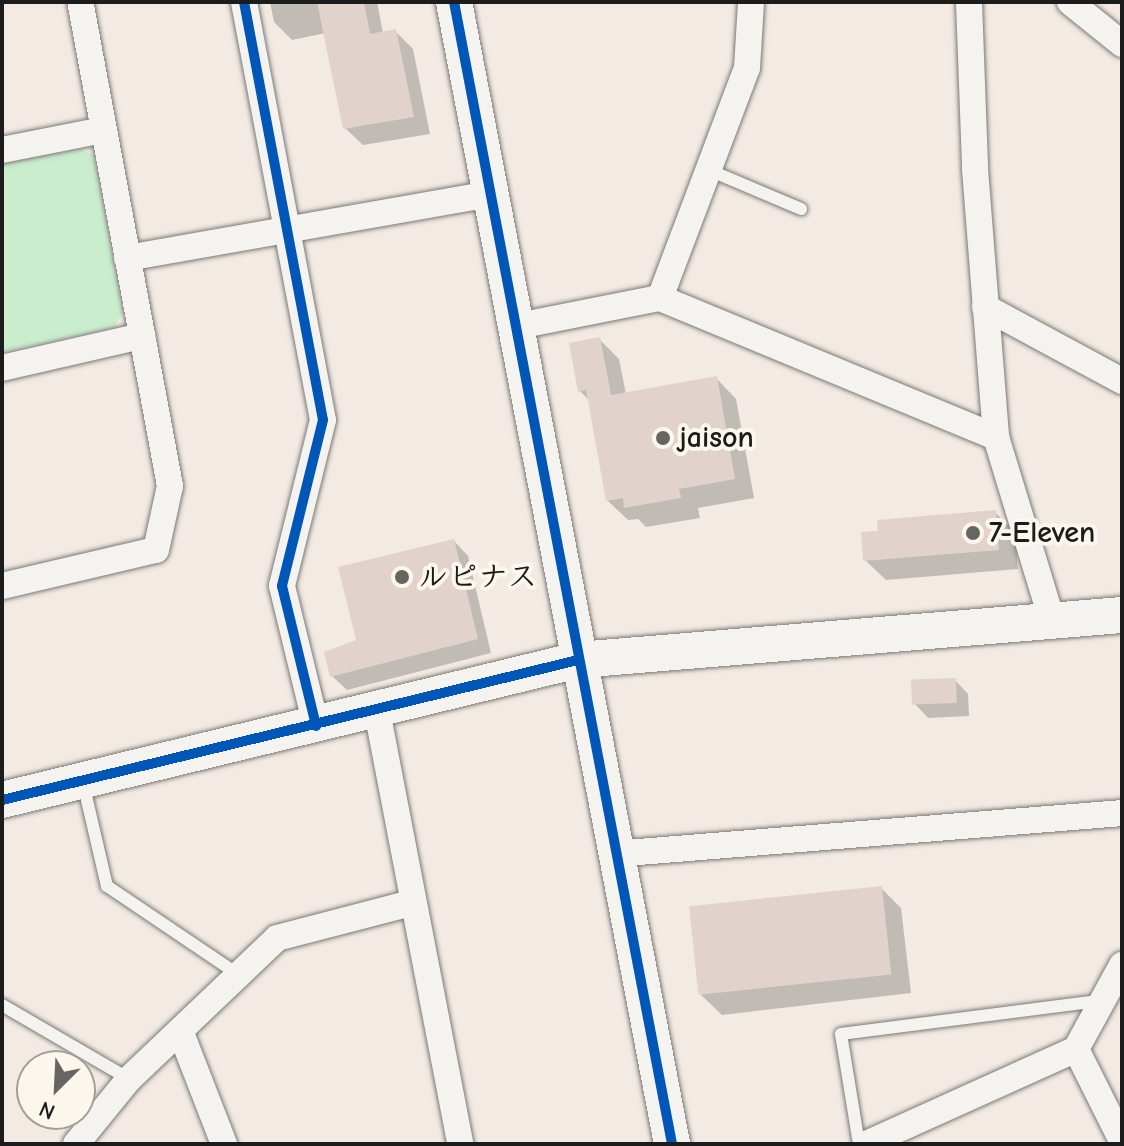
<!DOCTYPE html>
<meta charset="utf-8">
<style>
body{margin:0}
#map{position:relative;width:1124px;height:1146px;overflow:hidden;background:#f2eae3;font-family:"Comic Neue","Klee One",sans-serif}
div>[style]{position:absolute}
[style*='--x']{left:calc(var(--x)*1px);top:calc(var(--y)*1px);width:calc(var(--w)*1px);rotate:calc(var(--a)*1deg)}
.green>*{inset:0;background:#c9edcd}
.shadow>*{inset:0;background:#0003}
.building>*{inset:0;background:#e1d3cb;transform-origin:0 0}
.roads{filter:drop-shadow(0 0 2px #7c7976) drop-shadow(0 0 2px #7c7976)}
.lane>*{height:12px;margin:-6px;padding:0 6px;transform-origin:6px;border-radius:6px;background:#f5f3ef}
.street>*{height:26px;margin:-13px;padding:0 13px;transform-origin:13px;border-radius:13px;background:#f5f3ef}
.secondary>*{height:36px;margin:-18px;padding:0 18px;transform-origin:18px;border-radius:18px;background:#f5f3ef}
.cycleway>*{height:10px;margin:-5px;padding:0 5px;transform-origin:5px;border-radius:5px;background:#0057b8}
.dots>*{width:22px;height:22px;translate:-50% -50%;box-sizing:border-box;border:4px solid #fbf7ec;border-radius:50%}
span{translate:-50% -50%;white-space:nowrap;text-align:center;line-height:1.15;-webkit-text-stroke:8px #fbf7ec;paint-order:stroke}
.poi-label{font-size:30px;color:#1c1c1c;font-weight:700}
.left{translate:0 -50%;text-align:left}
.frame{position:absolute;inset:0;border:4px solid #1c1c1c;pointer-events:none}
.north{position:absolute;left:16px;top:1050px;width:80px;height:80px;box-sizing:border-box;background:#fbf7ec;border:2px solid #a29f99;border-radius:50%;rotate:204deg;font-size:22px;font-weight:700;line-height:32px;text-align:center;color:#1c1c1c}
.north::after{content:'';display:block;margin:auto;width:28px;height:36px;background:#676462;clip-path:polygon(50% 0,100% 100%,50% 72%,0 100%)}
</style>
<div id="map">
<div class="green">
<div style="clip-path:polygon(79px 149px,94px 155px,123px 312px,114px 328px,2px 352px,2px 164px)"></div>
</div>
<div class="shadow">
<div style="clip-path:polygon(270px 2px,377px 2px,383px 33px,395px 31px,413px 49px,430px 134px,363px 145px,345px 128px,326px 33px,292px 40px,274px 22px)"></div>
<div style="clip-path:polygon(599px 339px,619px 359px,626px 394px,716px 378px,736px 399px,754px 498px,698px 508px,700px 518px,646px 527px,638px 519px,628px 520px,607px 500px,589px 400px,580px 391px)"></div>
<div style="clip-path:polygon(995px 512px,1015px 532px,1018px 569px,886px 580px,865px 560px)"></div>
<div style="clip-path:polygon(454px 541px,468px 556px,491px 653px,347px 690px,332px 676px)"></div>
<div style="clip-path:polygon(955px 680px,968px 694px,969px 716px,928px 718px,915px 704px)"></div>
<div style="clip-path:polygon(881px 888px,901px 908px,911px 993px,722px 1015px,701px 995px)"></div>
</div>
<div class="building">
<div style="clip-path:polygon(317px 2px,364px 2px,370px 34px,396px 29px,414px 117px,343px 129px)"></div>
<div style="clip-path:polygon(600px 337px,611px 395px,717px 376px,735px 479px,679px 489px,681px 498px,624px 508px,623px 498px,606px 501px,586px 390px,578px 392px,569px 343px)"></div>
<div style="clip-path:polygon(996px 510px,999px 550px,863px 561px,861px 532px,878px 531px,877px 520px)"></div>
<div style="clip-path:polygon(454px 539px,478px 639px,330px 677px,324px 652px,356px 640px,338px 567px)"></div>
<div style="left:956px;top:678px;width:25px;height:45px;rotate:88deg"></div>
<div style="left:882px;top:886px;width:89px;height:194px;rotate:84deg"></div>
</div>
<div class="roads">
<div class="lane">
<div style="--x:709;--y:170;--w:100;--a:23"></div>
<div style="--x:83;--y:783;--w:106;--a:76.9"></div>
<div style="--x:107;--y:886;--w:159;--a:34"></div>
<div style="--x:2;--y:1005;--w:147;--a:30.2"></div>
<div style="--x:859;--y:1144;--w:111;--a:-99.3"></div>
<div style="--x:841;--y:1034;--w:261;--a:-7.3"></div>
</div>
<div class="street">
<div style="--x:244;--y:2;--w:425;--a:79.3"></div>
<div style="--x:323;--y:420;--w:171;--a:103.9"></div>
<div style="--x:282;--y:586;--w:144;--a:76.3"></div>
<div style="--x:969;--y:2;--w:167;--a:87.9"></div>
<div style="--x:975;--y:169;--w:269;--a:85.5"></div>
<div style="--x:996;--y:437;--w:191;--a:73"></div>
<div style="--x:1070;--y:2;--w:67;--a:38.9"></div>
<div style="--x:2;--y:150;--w:103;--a:-11.2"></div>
<div style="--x:127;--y:258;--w:368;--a:-10"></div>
<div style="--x:660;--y:298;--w:246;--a:-69.3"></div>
<div style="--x:747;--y:68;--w:66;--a:-86.5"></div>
<div style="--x:985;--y:307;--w:156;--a:28.4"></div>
<div style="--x:513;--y:327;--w:150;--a:-11.2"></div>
<div style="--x:660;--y:298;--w:364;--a:22.5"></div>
<div style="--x:2;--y:368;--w:144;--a:-12.9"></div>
<div style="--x:2;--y:586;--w:158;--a:-13.2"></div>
<div style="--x:156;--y:550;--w:66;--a:-77.7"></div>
<div style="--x:170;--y:486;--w:492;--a:-100.5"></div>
<div style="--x:377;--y:711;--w:441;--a:79.1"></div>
<div style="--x:614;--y:854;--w:510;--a:-4.61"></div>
<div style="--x:181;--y:1033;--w:119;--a:68.8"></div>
<div style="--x:1076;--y:1049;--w:103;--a:63.4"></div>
<div style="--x:76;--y:1144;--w:84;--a:-50.8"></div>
<div style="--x:129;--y:1079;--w:204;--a:-43.6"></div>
<div style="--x:277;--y:938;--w:138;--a:-14.6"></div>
<div style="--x:866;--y:1144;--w:230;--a:-24.3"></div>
<div style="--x:1076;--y:1049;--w:96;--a:-61.3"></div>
</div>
<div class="secondary">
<div style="--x:454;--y:2;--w:1163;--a:79.19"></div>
<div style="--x:2;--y:800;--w:593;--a:-13.66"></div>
<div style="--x:578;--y:660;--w:546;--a:-4.73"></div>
</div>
</div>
<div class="cycleway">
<div style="--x:244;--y:2;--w:425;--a:79.3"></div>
<div style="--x:323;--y:420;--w:171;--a:103.9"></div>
<div style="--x:282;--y:586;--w:144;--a:76.3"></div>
<div style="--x:454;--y:2;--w:1163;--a:79.19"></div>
<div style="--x:2;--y:800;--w:593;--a:-13.66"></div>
</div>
<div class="dots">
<div style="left:663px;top:438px;background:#676462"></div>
<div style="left:973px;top:533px;background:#676462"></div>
<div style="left:402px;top:577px;background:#676462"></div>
</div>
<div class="poi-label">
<span class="left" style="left:679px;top:438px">jaison</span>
<span class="left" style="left:989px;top:533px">7-Eleven</span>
<span class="left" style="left:418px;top:577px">ルピナス</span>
</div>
<div class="frame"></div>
<div class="north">N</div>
</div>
